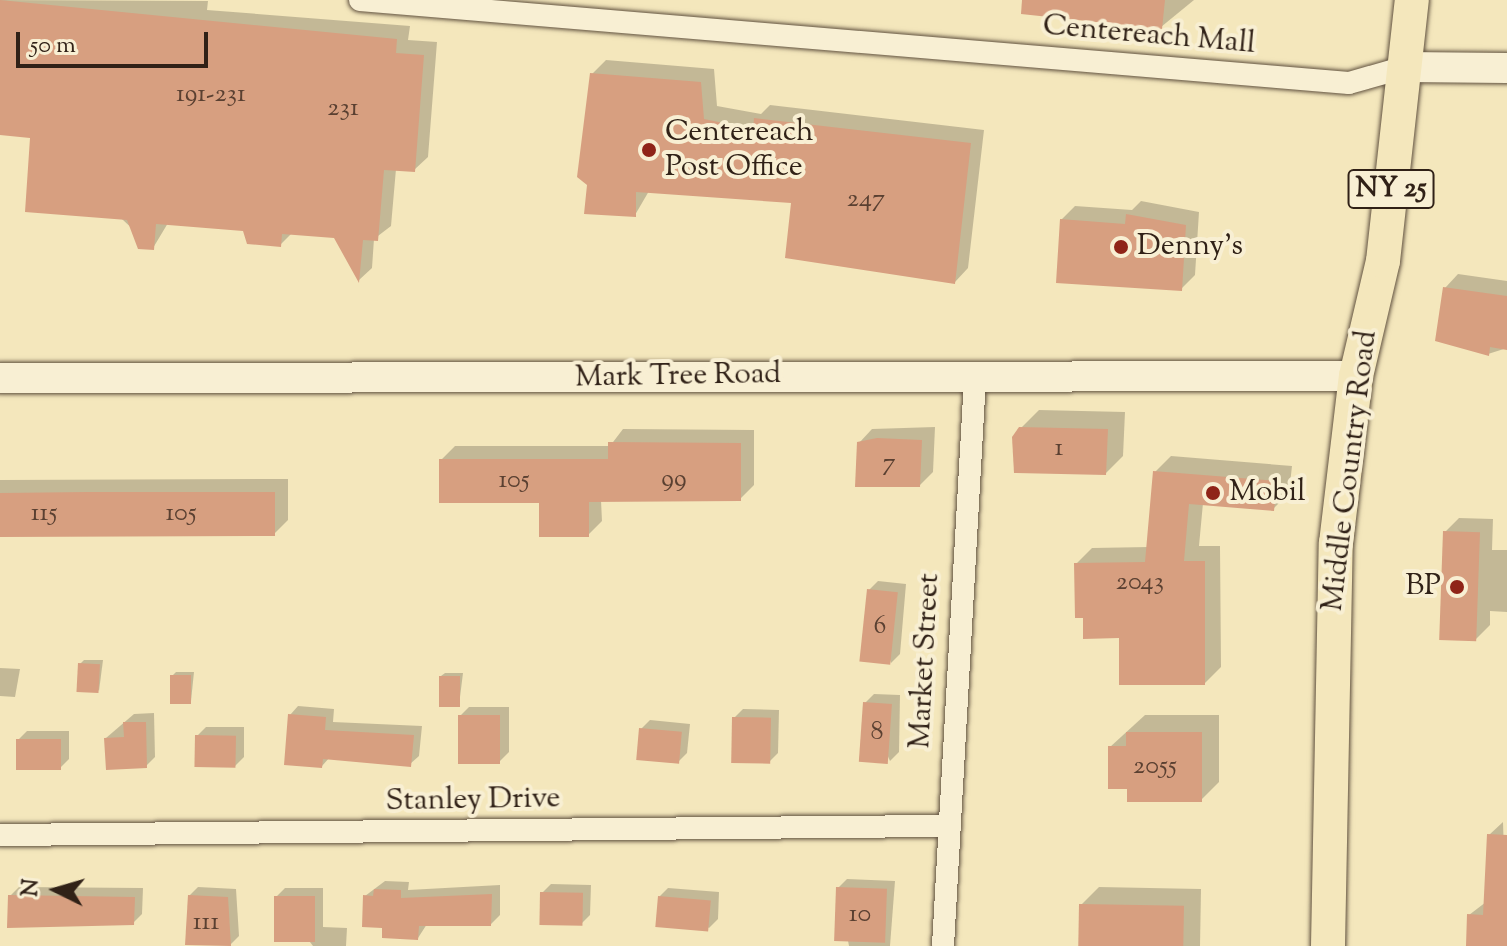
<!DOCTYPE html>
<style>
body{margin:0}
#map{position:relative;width:1507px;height:946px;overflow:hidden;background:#f4e7bc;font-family:"Sorts Mill Goudy",serif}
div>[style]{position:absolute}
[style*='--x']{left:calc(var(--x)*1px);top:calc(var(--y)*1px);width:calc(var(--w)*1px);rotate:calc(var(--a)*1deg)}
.shadow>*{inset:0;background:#0003}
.building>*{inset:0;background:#d79f80;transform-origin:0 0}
.roads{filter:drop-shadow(0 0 2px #615240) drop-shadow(0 0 2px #615240)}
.street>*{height:22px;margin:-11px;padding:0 11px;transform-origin:11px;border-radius:11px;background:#f8efd3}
.secondary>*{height:30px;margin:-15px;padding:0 15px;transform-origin:15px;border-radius:15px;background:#f8efd3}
.primary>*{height:34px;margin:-17px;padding:0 17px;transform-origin:17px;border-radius:17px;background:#f4e7bc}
.dots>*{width:22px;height:22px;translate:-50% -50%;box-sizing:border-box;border:4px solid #f8efd3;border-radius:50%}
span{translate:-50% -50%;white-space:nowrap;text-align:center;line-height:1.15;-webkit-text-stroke:8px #f8efd3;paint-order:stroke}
.number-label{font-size:26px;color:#5a4031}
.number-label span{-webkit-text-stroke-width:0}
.shield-label span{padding:2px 6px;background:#f8efd3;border:2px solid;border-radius:6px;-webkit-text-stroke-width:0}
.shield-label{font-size:28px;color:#302117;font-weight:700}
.street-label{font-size:30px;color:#302117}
.poi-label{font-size:30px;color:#302117}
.left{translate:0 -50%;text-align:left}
.right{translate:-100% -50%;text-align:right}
.north{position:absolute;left:16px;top:850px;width:80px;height:80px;-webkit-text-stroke:6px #f8efd3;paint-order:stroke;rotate:275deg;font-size:22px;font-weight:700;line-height:32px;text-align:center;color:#302117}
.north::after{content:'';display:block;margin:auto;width:28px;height:36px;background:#302117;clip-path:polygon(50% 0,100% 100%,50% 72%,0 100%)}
.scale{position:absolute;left:16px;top:32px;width:192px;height:36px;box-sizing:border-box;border:4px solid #302117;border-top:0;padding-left:10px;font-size:24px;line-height:28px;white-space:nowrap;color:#302117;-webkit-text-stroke:6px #f8efd3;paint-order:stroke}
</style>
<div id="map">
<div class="shadow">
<div style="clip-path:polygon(0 0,208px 1px,207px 10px,410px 26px,408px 40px,437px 42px,428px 157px,414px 170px,396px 169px,391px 226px,374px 239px,372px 268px,359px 280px,335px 236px,292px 233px,280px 245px,245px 229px,168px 223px,153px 248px,33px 136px,0 133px)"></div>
<div style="clip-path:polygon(1045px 0,1194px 0,1161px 27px)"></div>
<div style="clip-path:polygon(606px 60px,714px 69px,717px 106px,761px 114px,770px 105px,984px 130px,968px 268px,955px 282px,793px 201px,649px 191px,635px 215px,592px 74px)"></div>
<div style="clip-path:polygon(1141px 201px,1199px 212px,1195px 275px,1181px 289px,1061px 220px,1075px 206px,1132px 210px)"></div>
<div style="clip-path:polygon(1458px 274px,1507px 281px,1507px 348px,1488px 354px,1445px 288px)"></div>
<div style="clip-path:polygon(1039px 410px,1125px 412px,1123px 456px,1106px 473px,1021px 428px)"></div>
<div style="clip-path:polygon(935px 427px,933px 472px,920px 485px,859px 443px,872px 429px)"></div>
<div style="clip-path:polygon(623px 429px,754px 430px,754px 485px,740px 499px,601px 500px,602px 521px,588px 535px,541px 501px,441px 460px,455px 446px,610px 446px)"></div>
<div style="clip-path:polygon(1171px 456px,1292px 466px,1289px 493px,1273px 509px,1203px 503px,1199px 546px,1220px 546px,1221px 667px,1205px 683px,1085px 616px,1076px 564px,1092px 548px,1149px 547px,1155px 472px)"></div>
<div style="clip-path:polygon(288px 479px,288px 520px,274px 534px,0 535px,0 480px)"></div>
<div style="clip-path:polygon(1459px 518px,1493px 519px,1492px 550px,1507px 550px,1507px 612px,1490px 611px,1490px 625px,1476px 639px,1445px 532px)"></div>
<div style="clip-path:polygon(878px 581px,906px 584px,900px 654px,891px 663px,869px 590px)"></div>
<div style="clip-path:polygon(84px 660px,103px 660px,99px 691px,80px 664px)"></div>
<div style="clip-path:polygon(0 668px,20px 669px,15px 697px,0 696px)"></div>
<div style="clip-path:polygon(176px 672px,194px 672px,191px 701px,172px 676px)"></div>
<div style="clip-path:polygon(445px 673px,463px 673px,459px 705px,441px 676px)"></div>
<div style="clip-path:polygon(874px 694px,900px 695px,899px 752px,890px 761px,865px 703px)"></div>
<div style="clip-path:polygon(298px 706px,334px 709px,333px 722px,422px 726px,419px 756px,410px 764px,330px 757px,322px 766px,290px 715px)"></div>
<div style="clip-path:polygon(469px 707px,509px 707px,509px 752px,500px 761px,460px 716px)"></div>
<div style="clip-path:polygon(743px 709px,779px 710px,778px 753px,769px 762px,734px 718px)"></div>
<div style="clip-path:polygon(154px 713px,155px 757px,146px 766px,106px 738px,134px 714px)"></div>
<div style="clip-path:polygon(1145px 715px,1219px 715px,1219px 782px,1201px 800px,1110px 747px)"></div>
<div style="clip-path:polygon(650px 720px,690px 724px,687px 753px,678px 762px,641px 729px)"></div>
<div style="clip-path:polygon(206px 727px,244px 727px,244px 757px,235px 766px,197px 736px)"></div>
<div style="clip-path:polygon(27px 731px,69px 731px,69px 759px,60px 768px,18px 740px)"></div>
<div style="clip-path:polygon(1503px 822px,1507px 946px,1468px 946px,1469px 915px,1486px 902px,1489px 835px)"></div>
<div style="clip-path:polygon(847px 879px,895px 881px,890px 946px,849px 946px,838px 888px)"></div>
<div style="clip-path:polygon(385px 881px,409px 882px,408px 890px,500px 885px,500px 915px,491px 924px,427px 924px,418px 938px,385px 926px,365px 896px)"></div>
<div style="clip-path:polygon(551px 884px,591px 885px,590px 915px,581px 924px,542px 893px)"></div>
<div style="clip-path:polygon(19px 887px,143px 888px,142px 914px,133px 923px,10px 896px)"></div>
<div style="clip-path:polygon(198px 887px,236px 889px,239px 936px,230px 945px,189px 896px)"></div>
<div style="clip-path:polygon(1099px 887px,1201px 889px,1200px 946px,1080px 946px,1081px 905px)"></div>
<div style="clip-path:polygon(285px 888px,323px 888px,323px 927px,347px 928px,346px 946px,313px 946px,276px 897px)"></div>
<div style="clip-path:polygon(668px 888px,719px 892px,718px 919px,709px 928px,659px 897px)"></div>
</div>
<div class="building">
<div style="clip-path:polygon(0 0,397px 39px,396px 53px,424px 55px,415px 172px,384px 170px,378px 241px,363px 240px,359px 283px,334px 238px,282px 234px,281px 247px,247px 244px,243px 231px,156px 224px,154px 250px,138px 249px,127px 220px,25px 212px,30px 138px,0 135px)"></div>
<div style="clip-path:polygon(1022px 0,1165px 0,1162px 29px,1021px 14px)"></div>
<div style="clip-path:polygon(590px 73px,701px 82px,704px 119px,753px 129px,754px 118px,971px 143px,955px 284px,785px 258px,791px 203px,636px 192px,636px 217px,584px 214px,587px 185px,577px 177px)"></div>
<div style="clip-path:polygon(1126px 214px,1186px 225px,1182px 291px,1056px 283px,1060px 219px,1125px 224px)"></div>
<div style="clip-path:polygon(1443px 287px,1507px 296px,1507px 350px,1490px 347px,1489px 356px,1435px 341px)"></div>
<div style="clip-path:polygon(1019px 427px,1108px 429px,1106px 475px,1014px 473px,1012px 437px)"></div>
<div style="clip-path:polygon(877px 438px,922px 440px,920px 487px,855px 487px,857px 442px)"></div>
<div style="clip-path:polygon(608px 442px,741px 443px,741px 501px,589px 502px,589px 537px,539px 537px,539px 503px,439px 503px,439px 459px,608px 459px)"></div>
<div style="clip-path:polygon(1153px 471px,1277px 481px,1274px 511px,1189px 504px,1184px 561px,1205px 561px,1205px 685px,1119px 685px,1119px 638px,1083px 639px,1083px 618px,1075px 618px,1074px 563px,1145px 562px)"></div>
<div style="clip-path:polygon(88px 492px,275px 492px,275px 536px,0 537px,0 493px)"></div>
<div style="left:1443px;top:531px;width:37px;height:109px;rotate:2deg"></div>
<div style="left:867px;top:589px;width:31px;height:73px;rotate:6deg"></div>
<div style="left:78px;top:663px;width:22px;height:29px;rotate:3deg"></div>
<div style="left:170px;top:675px;width:21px;height:29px"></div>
<div style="left:439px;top:676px;width:21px;height:31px"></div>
<div style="left:863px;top:702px;width:29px;height:60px;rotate:4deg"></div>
<div style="clip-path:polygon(288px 714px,326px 717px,325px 730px,414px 735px,411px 767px,323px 759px,322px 768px,284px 765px)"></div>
<div style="left:458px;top:715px;width:42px;height:49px"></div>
<div style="left:732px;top:717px;width:39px;height:46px;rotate:1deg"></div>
<div style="clip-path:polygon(123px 722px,146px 722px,147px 768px,106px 770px,104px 738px,124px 737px)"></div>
<div style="left:639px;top:728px;width:43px;height:32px;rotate:5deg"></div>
<div style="clip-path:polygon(1126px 732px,1202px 732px,1202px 802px,1127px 802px,1127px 789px,1108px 789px,1108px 746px,1126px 746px)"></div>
<div style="left:195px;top:735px;width:41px;height:32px;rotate:1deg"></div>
<div style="left:16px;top:739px;width:45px;height:31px"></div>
<div style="clip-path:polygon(1487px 834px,1507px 835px,1507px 946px,1466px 946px,1467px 914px,1483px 915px)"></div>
<div style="left:836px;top:887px;width:51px;height:54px;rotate:2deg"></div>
<div style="clip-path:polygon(374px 889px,401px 890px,401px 898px,492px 894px,491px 926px,419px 926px,418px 940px,382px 938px,382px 928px,362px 927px,363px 895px,373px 896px)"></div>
<div style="left:540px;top:892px;width:43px;height:33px;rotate:1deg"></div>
<div style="clip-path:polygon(8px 895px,135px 897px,134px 925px,7px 928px)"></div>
<div style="clip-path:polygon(188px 895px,228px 897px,231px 946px,185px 945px)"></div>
<div style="left:274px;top:896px;width:41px;height:46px"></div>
<div style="left:658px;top:896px;width:53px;height:31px;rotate:5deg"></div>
<div style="left:1079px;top:904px;width:105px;height:42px;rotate:1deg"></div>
</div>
<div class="roads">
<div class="street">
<div style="--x:360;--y:0;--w:992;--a:4.8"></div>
<div style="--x:1349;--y:83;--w:58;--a:-15.9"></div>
<div style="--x:0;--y:835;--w:946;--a:-0.55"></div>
<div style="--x:943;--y:946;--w:568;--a:-86.77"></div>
</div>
<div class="secondary">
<div style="--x:1405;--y:67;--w:102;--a:0.6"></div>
<div style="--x:0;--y:378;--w:1356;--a:-0.08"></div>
</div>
<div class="primary">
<div style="--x:1328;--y:946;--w:403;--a:-88.9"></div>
<div style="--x:1336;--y:543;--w:168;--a:-83.2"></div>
<div style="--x:1356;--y:376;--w:118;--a:-76.8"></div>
<div style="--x:1383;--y:261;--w:263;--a:-83.7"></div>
</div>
</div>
<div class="dots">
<div style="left:649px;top:150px;background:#8f2418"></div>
<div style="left:1121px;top:247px;background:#8f2418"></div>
<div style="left:1213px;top:493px;background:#8f2418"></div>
<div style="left:1457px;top:587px;background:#8f2418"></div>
</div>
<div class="number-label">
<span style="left:211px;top:95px">191-231</span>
<span style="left:343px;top:109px">231</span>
<span style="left:866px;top:200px">247</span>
<span style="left:1059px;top:449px">1</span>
<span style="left:889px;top:464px">7</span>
<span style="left:674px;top:480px">99</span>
<span style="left:514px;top:481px">105</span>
<span style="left:44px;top:514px">115</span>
<span style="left:181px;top:514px">105</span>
<span style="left:1140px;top:583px">2043</span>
<span style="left:880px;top:627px">6</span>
<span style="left:877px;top:733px">8</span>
<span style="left:1155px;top:767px">2055</span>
<span style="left:860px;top:915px">10</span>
<span style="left:206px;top:923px">111</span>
</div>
<div class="shield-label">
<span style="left:1391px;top:189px">NY 25</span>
</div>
<div class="street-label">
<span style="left:1149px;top:36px;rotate:5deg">Centereach Mall</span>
<span style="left:678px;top:377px;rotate:-1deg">Mark Tree Road</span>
<span style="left:1351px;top:471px;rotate:-83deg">Middle Country Road</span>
<span style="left:926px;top:661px;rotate:-87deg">Market Street</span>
<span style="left:473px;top:801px;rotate:-1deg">Stanley Drive</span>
</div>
<div class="poi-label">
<span class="left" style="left:665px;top:150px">Centereach<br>Post Office</span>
<span class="left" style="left:1137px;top:247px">Denny's</span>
<span class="left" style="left:1229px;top:493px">Mobil</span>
<span class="right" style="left:1441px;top:587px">BP</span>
</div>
<div class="north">N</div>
<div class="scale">50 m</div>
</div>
